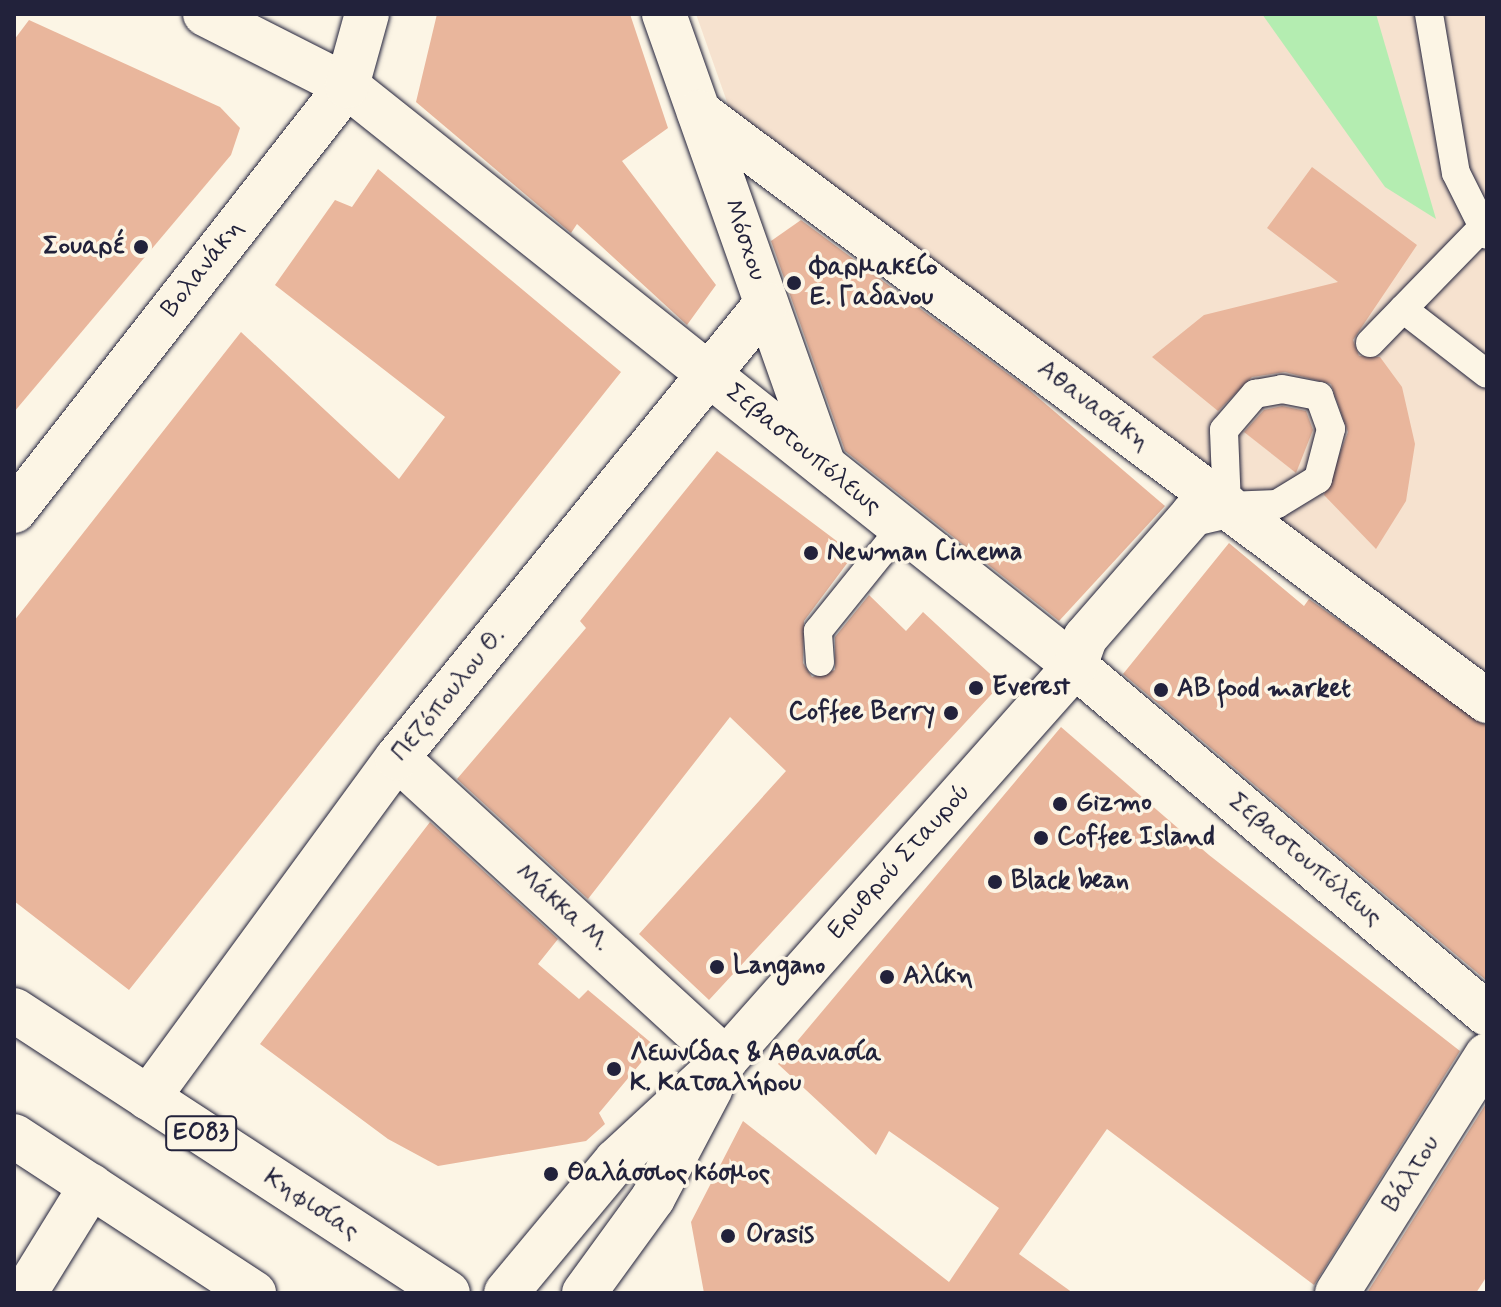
<!DOCTYPE html>
<meta charset="utf-8">
<style>
body{margin:0}
#map{position:relative;width:1501px;height:1307px;overflow:hidden;background:#fcf5e5;font-family:Mynerve,sans-serif}
div>[style]{position:absolute}
[style*='--x']{left:calc(var(--x)*1px);top:calc(var(--y)*1px);width:calc(var(--w)*1px);rotate:calc(var(--a)*1deg)}
.built>*{inset:0;background:#f6e2cf}
.green>*{inset:0;background:#b4edb1}
.building>*{inset:0;background:#e9b69c}
.roads{filter:drop-shadow(0 0 2px #22223b) drop-shadow(0 0 2px #22223b)}
.lane>*{height:28px;margin:-14px;padding:0 14px;transform-origin:14px;border-radius:14px;background:#fcf5e5}
.street>*{height:44px;margin:-22px;padding:0 22px;transform-origin:22px;border-radius:22px;background:#fcf5e5}
.secondary>*{height:44px;margin:-22px;padding:0 22px;transform-origin:22px;border-radius:22px;background:#fcf5e5}
.primary>*{height:44px;margin:-22px;padding:0 22px;transform-origin:22px;border-radius:22px;background:#fcf5e5}
.dots>*{width:22px;height:22px;translate:-50% -50%;box-sizing:border-box;border:4px solid #fcf5e5;border-radius:50%}
span{translate:-50% -50%;white-space:nowrap;text-align:center;line-height:1.15;-webkit-text-stroke:7px #fcf5e5;paint-order:stroke}
.shield-label span{padding:2px 6px;background:#fcf5e5;border:2px solid;border-radius:6px;-webkit-text-stroke-width:0}
.shield-label{font-size:24px;color:#22223b;font-weight:700}
.street-label{font-size:26px;color:#22223b}
.poi-label{font-size:26px;color:#22223b;font-weight:700}
.right{translate:-100% -50%;text-align:right}
.left{translate:0 -50%;text-align:left}
.frame{position:absolute;inset:0;border:16px solid #22223b;pointer-events:none}
</style>
<div id="map">
<div class="built">
<div style="clip-path:polygon(696px 14px,1487px 14px,1487px 681px,1238px 486px,732px 116px)"></div>
</div>
<div class="green">
<div style="clip-path:polygon(1262px 14px,1376px 14px,1436px 219px,1385px 187px)"></div>
</div>
<div class="building">
<div style="clip-path:polygon(437px 14px,630px 14px,668px 128px,622px 161px,716px 285px,687px 325px,577px 224px,571px 233px,416px 102px)"></div>
<div style="clip-path:polygon(29px 20px,220px 107px,240px 128px,231px 155px,14px 412px,14px 40px)"></div>
<div style="clip-path:polygon(1312px 167px,1417px 245px,1353px 340px,1359px 356px,1380px 357px,1402px 387px,1415px 444px,1406px 501px,1376px 549px,1324px 495px,1348px 432px,1331px 384px,1285px 372px,1252px 377px,1218px 411px,1152px 357px,1204px 315px,1338px 282px,1267px 228px)"></div>
<div style="clip-path:polygon(378px 169px,621px 372px,129px 990px,14px 901px,14px 621px,241px 332px,399px 479px,445px 417px,275px 285px,335px 200px,352px 207px)"></div>
<div style="clip-path:polygon(801px 220px,1027px 388px,1165px 506px,1059px 621px,845px 451px,771px 241px)"></div>
<div style="clip-path:polygon(1282px 406px,1306px 411px,1313px 430px,1296px 473px,1244px 432px,1264px 410px)"></div>
<div style="clip-path:polygon(717px 451px,854px 554px,804px 621px,803px 663px,812px 677px,835px 670px,835px 637px,869px 595px,906px 631px,923px 612px,1001px 684px,709px 1000px,639px 934px,786px 771px,730px 717px,588px 899px,457px 779px,586px 628px,580px 621px)"></div>
<div style="clip-path:polygon(1229px 543px,1304px 606px,1309px 599px,1487px 726px,1487px 981px,1123px 674px)"></div>
<div style="clip-path:polygon(1061px 727px,1209px 855px,1460px 1051px,1314px 1285px,1107px 1129px,1019px 1254px,1073px 1293px,704px 1293px,691px 1222px,743px 1121px,949px 1282px,999px 1208px,889px 1131px,876px 1155px,778px 1064px)"></div>
<div style="clip-path:polygon(430px 822px,558px 939px,538px 964px,579px 999px,588px 990px,655px 1046px,599px 1113px,605px 1124px,586px 1141px,438px 1166px,388px 1139px,260px 1044px)"></div>
<div style="clip-path:polygon(1487px 1102px,1487px 1276px,1476px 1293px,1367px 1293px)"></div>
</div>
<div class="roads">
<div class="lane">
<div style="--x:1429;--y:14;--w:161;--a:80.4"></div>
<div style="--x:1456;--y:173;--w:69;--a:63.4"></div>
<div style="--x:1403;--y:309;--w:106;--a:37.7"></div>
<div style="--x:1370;--y:343;--w:159;--a:-45.8"></div>
<div style="--x:1282;--y:389;--w:38;--a:11"></div>
<div style="--x:1319;--y:396;--w:35;--a:70"></div>
<div style="--x:1331;--y:429;--w:52;--a:104.6"></div>
<div style="--x:1318;--y:479;--w:48;--a:148.6"></div>
<div style="--x:1277;--y:504;--w:50;--a:177.7"></div>
<div style="--x:1227;--y:506;--w:76;--a:-92.3"></div>
<div style="--x:1224;--y:430;--w:48;--a:-49.3"></div>
<div style="--x:1255;--y:394;--w:27;--a:-10"></div>
<div style="--x:820;--y:662;--w:31;--a:-94"></div>
<div style="--x:818;--y:631;--w:132;--a:-51.1"></div>
</div>
<div class="street">
<div style="--x:205;--y:14;--w:159;--a:26.9"></div>
<div style="--x:347;--y:86;--w:931;--a:38.54"></div>
<div style="--x:1075;--y:666;--w:539;--a:40.19"></div>
<div style="--x:664;--y:14;--w:479;--a:70.5"></div>
<div style="--x:699;--y:112;--w:984;--a:36.78"></div>
<div style="--x:14;--y:511;--w:540;--a:-51.92"></div>
<div style="--x:347;--y:86;--w:75;--a:-74.5"></div>
<div style="--x:397;--y:758;--w:446;--a:42.5"></div>
<div style="--x:148;--y:1098;--w:421;--a:-53.8"></div>
<div style="--x:397;--y:758;--w:585;--a:-50.9"></div>
<div style="--x:25;--y:1293;--w:126;--a:-58.3"></div>
<div style="--x:1337;--y:1293;--w:281;--a:-57.8"></div>
</div>
<div class="secondary">
<div style="--x:506;--y:1293;--w:172;--a:-50.2"></div>
<div style="--x:616;--y:1161;--w:150;--a:-42.8"></div>
<div style="--x:726;--y:1059;--w:526;--a:-48.39"></div>
<div style="--x:1075;--y:666;--w:30;--a:-70"></div>
<div style="--x:1085;--y:638;--w:164;--a:-48.9"></div>
<div style="--x:1193;--y:514;--w:35;--a:-13"></div>
<div style="--x:584;--y:1293;--w:117;--a:-54"></div>
<div style="--x:653;--y:1198;--w:124;--a:-62.2"></div>
</div>
<div class="primary">
<div style="--x:14;--y:1010;--w:518;--a:33.11"></div>
<div style="--x:14;--y:1136;--w:287;--a:33.2"></div>
</div>
</div>
<div class="dots">
<div style="left:141px;top:247px;background:#22223b"></div>
<div style="left:794px;top:283px;background:#22223b"></div>
<div style="left:811px;top:553px;background:#22223b"></div>
<div style="left:976px;top:688px;background:#22223b"></div>
<div style="left:1161px;top:690px;background:#22223b"></div>
<div style="left:951px;top:713px;background:#22223b"></div>
<div style="left:1060px;top:804px;background:#22223b"></div>
<div style="left:1041px;top:838px;background:#22223b"></div>
<div style="left:995px;top:882px;background:#22223b"></div>
<div style="left:717px;top:967px;background:#22223b"></div>
<div style="left:887px;top:977px;background:#22223b"></div>
<div style="left:614px;top:1069px;background:#22223b"></div>
<div style="left:551px;top:1174px;background:#22223b"></div>
<div style="left:728px;top:1236px;background:#22223b"></div>
</div>
<div class="shield-label">
<span style="left:201px;top:1133px">ΕΟ83</span>
</div>
<div class="street-label">
<span style="left:744px;top:240px;rotate:71deg">Μόσχου</span>
<span style="left:203px;top:269px;rotate:-52deg">Βολανάκη</span>
<span style="left:1093px;top:406px;rotate:37deg">Αθανασάκη</span>
<span style="left:803px;top:450px;rotate:39deg">Σεβαστουπόλεως</span>
<span style="left:449px;top:695px;rotate:-51deg">Πεζόπουλου Θ.</span>
<span style="left:1305px;top:860px;rotate:40deg">Σεβαστουπόλεως</span>
<span style="left:900px;top:862px;rotate:-48deg">Ερυθρού Σταυρού</span>
<span style="left:562px;top:908px;rotate:42deg">Μάκκα Μ.</span>
<span style="left:1412px;top:1174px;rotate:-58deg">Βάλτου</span>
<span style="left:311px;top:1205px;rotate:33deg">Κηφισίας</span>
</div>
<div class="poi-label">
<span class="right" style="left:125px;top:247px">Σουαρέ</span>
<span class="left" style="left:810px;top:283px">Φαρμακείο<br>Ε. Γαδανου</span>
<span class="left" style="left:827px;top:553px">Newman Cinema</span>
<span class="left" style="left:992px;top:688px">Everest</span>
<span class="left" style="left:1177px;top:690px">AB food market</span>
<span class="right" style="left:935px;top:713px">Coffee Berry</span>
<span class="left" style="left:1076px;top:804px">Gizmo</span>
<span class="left" style="left:1057px;top:838px">Coffee Island</span>
<span class="left" style="left:1011px;top:882px">Black bean</span>
<span class="left" style="left:733px;top:967px">Langano</span>
<span class="left" style="left:903px;top:977px">Αλίκη</span>
<span class="left" style="left:630px;top:1069px">Λεωνίδας &amp; Αθανασία<br>Κ. Κατσαλήρου</span>
<span class="left" style="left:567px;top:1174px">Θαλάσσιος κόσμος</span>
<span class="left" style="left:746px;top:1236px">Orasis</span>
</div>
<div class="frame"></div>
</div>
